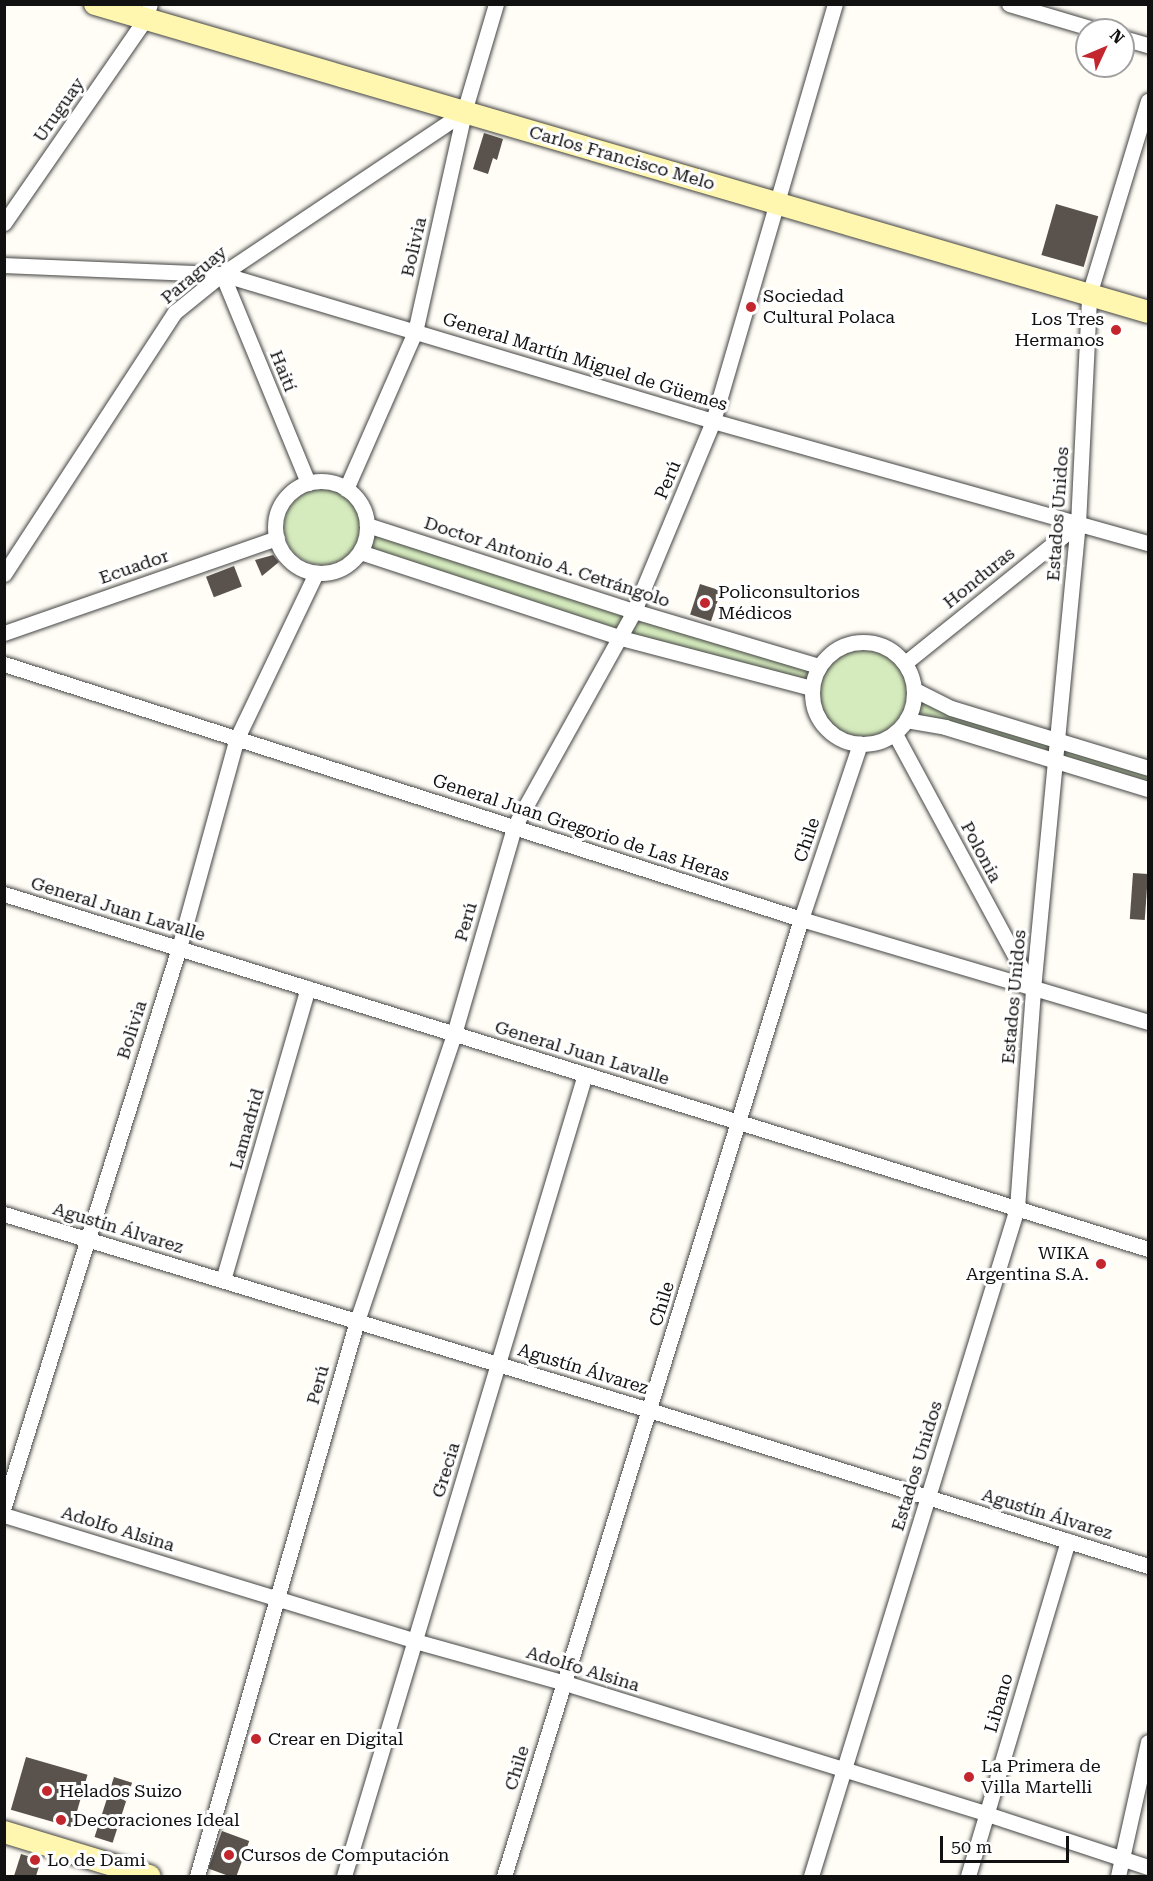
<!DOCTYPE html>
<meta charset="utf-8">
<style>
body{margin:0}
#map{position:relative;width:1153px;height:1881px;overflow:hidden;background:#fffdf5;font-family:"Roboto Serif",serif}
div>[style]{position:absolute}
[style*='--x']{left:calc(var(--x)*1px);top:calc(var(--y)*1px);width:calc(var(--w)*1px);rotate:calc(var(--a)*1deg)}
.green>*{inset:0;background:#d5ebbd}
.round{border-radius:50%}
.building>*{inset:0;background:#5a524d;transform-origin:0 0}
.roads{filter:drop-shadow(0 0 2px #444) drop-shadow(0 0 2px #444)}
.street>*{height:15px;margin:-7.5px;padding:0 7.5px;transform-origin:7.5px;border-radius:7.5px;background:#fff}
.street>.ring{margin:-7.5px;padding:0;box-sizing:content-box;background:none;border:15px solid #fff;border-radius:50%}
.secondary>*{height:22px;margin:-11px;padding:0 11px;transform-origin:11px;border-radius:11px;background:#fff6b0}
.dots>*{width:16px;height:16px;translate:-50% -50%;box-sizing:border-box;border:3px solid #fff;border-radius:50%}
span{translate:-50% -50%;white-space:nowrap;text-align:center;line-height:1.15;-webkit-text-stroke:6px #fff;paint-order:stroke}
.street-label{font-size:18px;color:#111}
.poi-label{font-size:18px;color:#111}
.left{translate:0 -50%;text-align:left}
.right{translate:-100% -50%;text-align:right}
.frame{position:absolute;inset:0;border:6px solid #111;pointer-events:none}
.north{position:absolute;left:1075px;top:18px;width:60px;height:60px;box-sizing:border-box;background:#fff;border:2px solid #a0a0a0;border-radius:50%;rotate:46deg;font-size:16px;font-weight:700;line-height:24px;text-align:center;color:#111}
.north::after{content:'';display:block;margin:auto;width:21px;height:27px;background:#c4262e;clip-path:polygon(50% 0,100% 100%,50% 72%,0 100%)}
.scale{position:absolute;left:940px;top:1836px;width:129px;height:27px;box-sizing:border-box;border:3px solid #111;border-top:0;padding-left:8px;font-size:18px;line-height:21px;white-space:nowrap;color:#111;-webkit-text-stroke:4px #fff;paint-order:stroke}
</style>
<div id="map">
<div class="green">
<div class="round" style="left:284px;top:489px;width:76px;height:76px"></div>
<div style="clip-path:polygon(367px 525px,819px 666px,812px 688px,360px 552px)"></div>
<div class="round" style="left:817px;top:647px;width:90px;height:90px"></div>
<div style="clip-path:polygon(915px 690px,1148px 768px,1148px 788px,906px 720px,913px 707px)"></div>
</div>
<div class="building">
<div style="clip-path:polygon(484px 133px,503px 139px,497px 160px,493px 158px,488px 174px,473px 169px)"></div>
<div style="left:1056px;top:204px;width:44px;height:53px;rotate:16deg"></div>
<div style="clip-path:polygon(273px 555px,279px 562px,262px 576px,255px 560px)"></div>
<div style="left:234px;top:566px;width:22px;height:30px;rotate:69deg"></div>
<div style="left:700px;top:584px;width:22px;height:32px;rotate:18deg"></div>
<div style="left:1133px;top:873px;width:15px;height:46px;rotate:4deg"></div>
<div style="left:26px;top:1757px;width:64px;height:55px;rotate:16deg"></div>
<div style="left:114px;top:1777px;width:19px;height:63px;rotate:18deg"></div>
<div style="left:222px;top:1831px;width:29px;height:40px;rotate:20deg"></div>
<div style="clip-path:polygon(21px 1854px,41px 1860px,36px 1876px,14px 1876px)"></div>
</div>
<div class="roads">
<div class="street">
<div style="--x:1009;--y:4;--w:92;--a:16.5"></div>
<div style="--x:1123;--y:38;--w:26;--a:16"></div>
<div style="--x:4;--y:223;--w:248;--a:-55.3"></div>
<div style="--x:145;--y:19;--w:16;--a:-72"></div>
<div style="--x:4;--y:265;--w:218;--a:2.4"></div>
<div style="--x:222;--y:274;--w:513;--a:16.67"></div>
<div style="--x:713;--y:421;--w:452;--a:15.7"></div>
<div style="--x:222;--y:274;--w:226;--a:67.6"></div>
<div class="ring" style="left:275px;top:481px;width:77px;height:77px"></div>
<div style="--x:346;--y:489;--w:171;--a:-66.3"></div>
<div style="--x:415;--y:332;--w:225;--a:-77.4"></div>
<div style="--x:464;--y:112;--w:113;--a:-73.5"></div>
<div style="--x:367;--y:525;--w:281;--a:17.9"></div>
<div style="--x:634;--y:611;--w:193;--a:16.6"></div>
<div style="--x:360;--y:552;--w:275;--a:18.2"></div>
<div style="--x:621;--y:638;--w:197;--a:14.7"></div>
<div style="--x:4;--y:574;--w:313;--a:-56.9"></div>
<div style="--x:175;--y:312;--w:60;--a:-39"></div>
<div style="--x:222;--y:274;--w:291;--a:-33.8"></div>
<div style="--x:4;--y:633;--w:289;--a:-19.2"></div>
<div class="ring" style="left:812px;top:642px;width:87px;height:87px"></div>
<div style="--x:905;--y:663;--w:222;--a:-38.8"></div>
<div style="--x:4;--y:664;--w:837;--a:17.74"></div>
<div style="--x:801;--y:919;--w:362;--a:16.5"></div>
<div style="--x:915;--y:690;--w:40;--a:26.6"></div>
<div style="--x:951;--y:708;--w:206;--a:16.9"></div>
<div style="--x:906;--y:720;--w:40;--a:10"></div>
<div style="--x:945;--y:727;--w:212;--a:17"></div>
<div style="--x:895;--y:734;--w:290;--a:61.6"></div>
<div style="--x:4;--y:894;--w:1198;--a:17.24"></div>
<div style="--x:4;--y:1214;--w:674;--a:16.9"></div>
<div style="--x:649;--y:1410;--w:523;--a:17.36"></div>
<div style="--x:223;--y:1280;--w:304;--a:-73.8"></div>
<div style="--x:4;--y:1506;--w:585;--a:-72.59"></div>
<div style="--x:179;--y:948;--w:218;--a:-74.6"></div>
<div style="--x:237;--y:738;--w:183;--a:-64.4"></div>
<div style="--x:4;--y:1515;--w:430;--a:17"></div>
<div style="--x:415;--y:1641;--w:156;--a:15.6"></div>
<div style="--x:565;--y:1683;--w:442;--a:17.2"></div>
<div style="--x:987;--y:1814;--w:169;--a:18.2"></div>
<div style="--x:197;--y:1876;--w:578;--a:-73.92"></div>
<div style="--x:357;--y:1321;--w:303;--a:-71.3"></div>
<div style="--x:454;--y:1034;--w:216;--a:-73.8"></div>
<div style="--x:514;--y:827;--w:247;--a:-60.9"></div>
<div style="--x:634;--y:611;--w:206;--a:-67.4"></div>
<div style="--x:713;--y:421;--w:434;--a:-73.7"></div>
<div style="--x:344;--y:1876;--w:837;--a:-73.27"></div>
<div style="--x:504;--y:1876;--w:1002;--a:-72.76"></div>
<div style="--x:801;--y:919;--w:185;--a:-71.4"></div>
<div style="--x:811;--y:1876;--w:699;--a:-72.86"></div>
<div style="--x:1017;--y:1208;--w:220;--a:-85.8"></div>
<div style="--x:1033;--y:989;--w:467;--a:-84.5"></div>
<div style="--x:1078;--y:524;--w:229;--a:-87.2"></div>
<div style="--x:1089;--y:295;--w:203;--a:-73.1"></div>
<div style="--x:968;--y:1876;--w:350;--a:-73.4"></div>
<div style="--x:1118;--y:1876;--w:137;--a:-77.4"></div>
</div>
<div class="secondary">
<div style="--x:95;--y:4;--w:1097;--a:16.3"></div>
<div style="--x:4;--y:1832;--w:152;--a:16.9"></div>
</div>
</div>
<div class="dots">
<div style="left:751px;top:307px;background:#c4262e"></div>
<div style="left:1116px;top:330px;background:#c4262e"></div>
<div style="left:705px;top:603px;background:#c4262e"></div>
<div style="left:1101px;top:1264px;background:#c4262e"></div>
<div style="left:256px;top:1739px;background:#c4262e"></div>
<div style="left:969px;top:1777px;background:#c4262e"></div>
<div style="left:47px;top:1791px;background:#c4262e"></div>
<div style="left:61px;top:1820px;background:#c4262e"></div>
<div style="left:229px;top:1855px;background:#c4262e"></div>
<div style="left:35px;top:1860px;background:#c4262e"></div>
</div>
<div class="street-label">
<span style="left:59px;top:110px;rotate:-55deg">Uruguay</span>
<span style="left:622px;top:158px;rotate:16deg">Carlos Francisco Melo</span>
<span style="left:414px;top:247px;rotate:-77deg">Bolivia</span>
<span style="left:194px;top:275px;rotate:-40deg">Paraguay</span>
<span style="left:585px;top:362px;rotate:17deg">General Martín Miguel de Güemes</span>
<span style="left:283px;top:371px;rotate:68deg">Haití</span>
<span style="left:668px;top:480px;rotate:-67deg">Perú</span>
<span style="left:1058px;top:514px;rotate:-86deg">Estados Unidos</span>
<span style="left:547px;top:562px;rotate:18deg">Doctor Antonio A. Cetrángolo</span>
<span style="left:134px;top:567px;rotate:-19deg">Ecuador</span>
<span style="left:979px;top:578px;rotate:-39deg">Honduras</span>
<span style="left:581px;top:828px;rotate:18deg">General Juan Gregorio de Las Heras</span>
<span style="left:807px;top:840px;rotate:-71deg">Chile</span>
<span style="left:981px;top:852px;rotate:62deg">Polonia</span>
<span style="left:118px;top:909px;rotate:17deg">General Juan Lavalle</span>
<span style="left:466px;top:922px;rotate:-74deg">Perú</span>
<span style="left:1014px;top:997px;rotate:-85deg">Estados Unidos</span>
<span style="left:132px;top:1030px;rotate:-72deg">Bolivia</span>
<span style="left:582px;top:1053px;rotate:17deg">General Juan Lavalle</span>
<span style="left:247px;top:1129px;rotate:-74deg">Lamadrid</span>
<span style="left:118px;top:1228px;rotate:17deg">Agustín Álvarez</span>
<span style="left:662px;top:1304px;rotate:-73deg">Chile</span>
<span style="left:583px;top:1369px;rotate:17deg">Agustín Álvarez</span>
<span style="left:318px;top:1385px;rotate:-74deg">Perú</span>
<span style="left:917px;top:1466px;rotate:-73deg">Estados Unidos</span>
<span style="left:446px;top:1470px;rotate:-73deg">Grecia</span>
<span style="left:1047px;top:1514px;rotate:17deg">Agustín Álvarez</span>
<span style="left:118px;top:1529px;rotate:17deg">Adolfo Alsina</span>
<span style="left:583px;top:1669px;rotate:17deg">Adolfo Alsina</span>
<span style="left:999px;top:1703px;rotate:-74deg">Libano</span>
<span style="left:517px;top:1768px;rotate:-73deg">Chile</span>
</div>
<div class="poi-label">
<span class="left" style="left:763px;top:307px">Sociedad<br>Cultural Polaca</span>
<span class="right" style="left:1104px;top:330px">Los Tres<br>Hermanos</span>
<span class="left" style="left:718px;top:603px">Policonsultorios<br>Médicos</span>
<span class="right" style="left:1089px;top:1264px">WIKA<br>Argentina S.A.</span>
<span class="left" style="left:268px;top:1739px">Crear en Digital</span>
<span class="left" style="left:981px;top:1777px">La Primera de<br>Villa Martelli</span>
<span class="left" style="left:59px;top:1791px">Helados Suizo</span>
<span class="left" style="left:73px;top:1820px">Decoraciones Ideal</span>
<span class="left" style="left:241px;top:1855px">Cursos de Computación</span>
<span class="left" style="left:47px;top:1860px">Lo de Dami</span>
</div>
<div class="frame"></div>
<div class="north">N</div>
<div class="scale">50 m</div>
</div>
